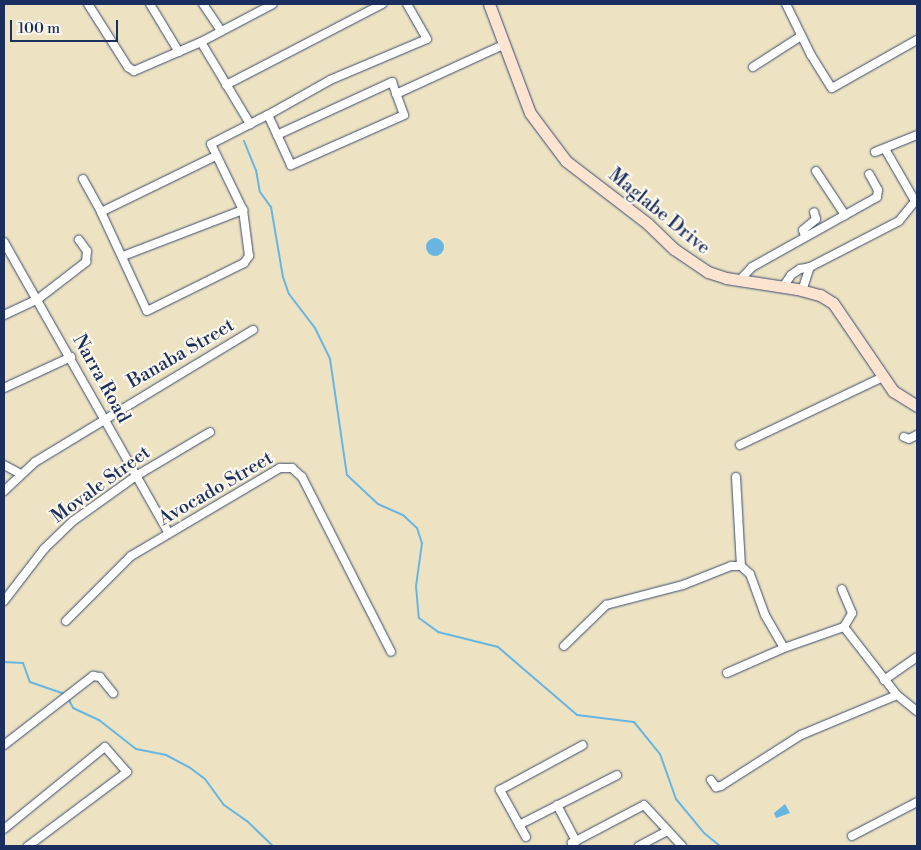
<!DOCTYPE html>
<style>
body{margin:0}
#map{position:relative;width:921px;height:850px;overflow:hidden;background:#ede3c3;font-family:"Libre Bodoni",serif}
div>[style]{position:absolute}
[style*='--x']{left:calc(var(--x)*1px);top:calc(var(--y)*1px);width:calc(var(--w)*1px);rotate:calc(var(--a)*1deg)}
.water>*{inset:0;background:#69b5e2}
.round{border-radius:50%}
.stream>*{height:2px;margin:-1px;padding:0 1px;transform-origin:1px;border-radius:1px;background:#69b5e2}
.roads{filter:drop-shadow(0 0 1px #3a4a6d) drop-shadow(0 0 1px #3a4a6d)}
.minor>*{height:8px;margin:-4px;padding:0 4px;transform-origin:4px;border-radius:4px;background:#fff}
.secondary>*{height:11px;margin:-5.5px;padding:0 5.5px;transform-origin:5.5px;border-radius:5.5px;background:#fde4d1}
span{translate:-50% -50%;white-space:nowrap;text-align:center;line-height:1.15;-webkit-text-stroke:4.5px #fbf7ec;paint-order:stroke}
.street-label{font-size:19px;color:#1b2f5e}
.frame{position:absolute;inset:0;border:5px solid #1b2f5e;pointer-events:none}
.scale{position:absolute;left:10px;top:20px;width:108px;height:22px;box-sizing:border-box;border:2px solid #1b2f5e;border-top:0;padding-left:6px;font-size:15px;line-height:18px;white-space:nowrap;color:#1b2f5e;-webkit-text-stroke:4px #fbf7ec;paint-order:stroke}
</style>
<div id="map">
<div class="water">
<div class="round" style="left:426px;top:238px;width:18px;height:18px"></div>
<div style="clip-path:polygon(785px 804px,790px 813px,776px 818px,774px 813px)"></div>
</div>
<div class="stream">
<div style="--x:244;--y:141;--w:31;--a:68"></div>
<div style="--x:256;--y:170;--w:22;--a:80"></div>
<div style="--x:260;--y:192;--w:19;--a:54"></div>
<div style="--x:271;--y:207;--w:71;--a:80.3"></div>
<div style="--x:283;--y:277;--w:18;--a:71"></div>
<div style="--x:289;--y:294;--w:43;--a:52.6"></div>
<div style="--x:315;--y:328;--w:34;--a:64"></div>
<div style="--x:330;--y:359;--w:117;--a:81.7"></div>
<div style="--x:347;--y:475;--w:42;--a:43.1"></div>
<div style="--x:378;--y:504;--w:27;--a:24"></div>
<div style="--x:403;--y:515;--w:19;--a:43"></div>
<div style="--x:417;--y:528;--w:16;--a:72"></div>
<div style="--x:422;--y:543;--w:43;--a:97.9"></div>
<div style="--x:416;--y:586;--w:32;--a:85"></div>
<div style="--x:419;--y:618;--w:24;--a:36"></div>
<div style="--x:438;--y:632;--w:62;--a:14"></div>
<div style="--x:498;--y:647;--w:104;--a:40.7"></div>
<div style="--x:577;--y:715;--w:57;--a:7"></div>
<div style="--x:634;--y:722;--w:41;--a:50.9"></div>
<div style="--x:660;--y:754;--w:48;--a:70.4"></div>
<div style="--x:676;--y:799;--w:44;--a:50.5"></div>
<div style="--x:704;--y:833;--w:21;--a:39"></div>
<div style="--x:4;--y:662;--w:19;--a:3"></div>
<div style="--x:23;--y:663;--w:20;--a:70"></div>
<div style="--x:30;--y:682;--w:36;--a:19"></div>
<div style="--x:68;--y:698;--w:11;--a:63"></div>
<div style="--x:73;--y:708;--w:29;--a:25"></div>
<div style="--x:99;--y:720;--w:47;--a:38.1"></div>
<div style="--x:136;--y:749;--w:31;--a:11"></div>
<div style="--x:166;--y:755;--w:26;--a:28"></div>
<div style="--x:189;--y:767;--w:20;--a:37"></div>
<div style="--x:205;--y:779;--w:32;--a:54"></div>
<div style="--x:224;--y:805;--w:28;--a:35"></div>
<div style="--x:247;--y:821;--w:36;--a:44"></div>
</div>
<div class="roads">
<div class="minor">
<div style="--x:88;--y:4;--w:75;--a:57.6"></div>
<div style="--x:128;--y:67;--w:7;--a:34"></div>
<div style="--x:134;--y:71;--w:73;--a:-23.4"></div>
<div style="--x:201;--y:42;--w:81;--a:-27.8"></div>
<div style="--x:150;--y:4;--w:56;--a:58.9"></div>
<div style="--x:203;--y:4;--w:32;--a:56"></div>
<div style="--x:786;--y:4;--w:57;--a:63.9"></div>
<div style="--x:811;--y:55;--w:39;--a:58"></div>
<div style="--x:832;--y:88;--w:98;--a:-29.5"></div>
<div style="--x:201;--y:42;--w:96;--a:59.1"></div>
<div style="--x:250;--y:124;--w:20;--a:-27"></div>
<div style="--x:753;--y:67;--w:57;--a:-32.9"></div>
<div style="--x:226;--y:85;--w:176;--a:-27.4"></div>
<div style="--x:396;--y:94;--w:118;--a:-24.6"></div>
<div style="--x:277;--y:135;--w:127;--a:-24.7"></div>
<div style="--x:392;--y:82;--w:35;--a:70"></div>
<div style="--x:404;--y:115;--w:124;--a:156.1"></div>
<div style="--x:291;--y:165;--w:55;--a:-114.7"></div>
<div style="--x:268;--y:115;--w:71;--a:-29.4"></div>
<div style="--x:330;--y:80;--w:105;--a:-22.9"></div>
<div style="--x:427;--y:39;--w:40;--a:-119.7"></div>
<div style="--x:885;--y:149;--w:60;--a:60"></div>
<div style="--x:875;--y:152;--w:45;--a:-22"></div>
<div style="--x:816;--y:171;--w:53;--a:56.6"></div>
<div style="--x:83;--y:179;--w:38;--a:61"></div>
<div style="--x:101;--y:212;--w:109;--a:65.1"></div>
<div style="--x:147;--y:311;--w:108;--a:-26.3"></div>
<div style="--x:244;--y:263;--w:9;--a:-54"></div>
<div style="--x:249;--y:256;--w:46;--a:-97.4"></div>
<div style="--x:243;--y:210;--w:73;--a:-115.9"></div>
<div style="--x:211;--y:144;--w:44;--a:-27.1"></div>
<div style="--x:101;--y:212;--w:128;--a:-26"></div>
<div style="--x:805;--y:236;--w:6;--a:-108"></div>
<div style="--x:803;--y:230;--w:17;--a:-40"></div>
<div style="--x:816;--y:219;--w:7;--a:-106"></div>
<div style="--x:4;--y:242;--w:335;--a:60.5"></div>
<div style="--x:123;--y:256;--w:129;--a:-21"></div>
<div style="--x:739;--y:281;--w:19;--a:-47"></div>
<div style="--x:752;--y:267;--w:143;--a:-29.2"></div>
<div style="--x:877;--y:197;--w:7;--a:-82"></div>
<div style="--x:878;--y:190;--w:18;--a:-119"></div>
<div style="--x:783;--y:287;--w:14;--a:-56"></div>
<div style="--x:791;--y:275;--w:11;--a:-34"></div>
<div style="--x:800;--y:269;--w:10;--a:-11"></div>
<div style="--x:810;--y:267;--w:100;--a:-27.3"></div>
<div style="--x:899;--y:221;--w:28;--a:-51"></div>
<div style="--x:802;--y:291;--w:25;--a:-72"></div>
<div style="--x:4;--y:315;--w:38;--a:-25"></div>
<div style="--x:38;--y:299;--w:61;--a:-37.6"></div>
<div style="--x:86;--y:262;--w:11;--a:-85"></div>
<div style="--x:87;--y:251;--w:14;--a:-126"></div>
<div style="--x:4;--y:388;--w:74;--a:-24.8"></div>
<div style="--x:904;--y:437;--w:5;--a:22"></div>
<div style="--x:909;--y:439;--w:9;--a:-27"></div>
<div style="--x:740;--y:445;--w:158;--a:-25.4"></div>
<div style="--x:4;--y:465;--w:19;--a:28"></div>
<div style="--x:736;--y:477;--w:89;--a:86.8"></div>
<div style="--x:4;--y:491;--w:42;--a:-43.1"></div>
<div style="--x:35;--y:462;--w:255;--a:-31.2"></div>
<div style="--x:4;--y:601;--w:66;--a:-52.4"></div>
<div style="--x:44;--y:549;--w:40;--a:-44"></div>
<div style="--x:73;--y:521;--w:77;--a:-35.5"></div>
<div style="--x:136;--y:476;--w:86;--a:-30.7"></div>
<div style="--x:66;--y:621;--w:92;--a:-45"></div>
<div style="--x:131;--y:556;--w:173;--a:-30.6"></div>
<div style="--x:280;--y:468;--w:12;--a:0"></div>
<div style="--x:292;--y:468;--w:13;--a:42"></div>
<div style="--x:302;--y:477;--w:196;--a:63"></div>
<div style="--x:844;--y:627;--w:86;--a:52.1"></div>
<div style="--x:897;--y:695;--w:26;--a:39"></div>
<div style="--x:564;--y:646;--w:59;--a:-44.3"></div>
<div style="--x:606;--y:605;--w:80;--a:-14.6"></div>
<div style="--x:683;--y:585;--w:52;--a:-21.6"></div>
<div style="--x:731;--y:566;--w:10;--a:0"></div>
<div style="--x:741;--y:566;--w:12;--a:42"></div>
<div style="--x:750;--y:574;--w:44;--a:69.9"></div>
<div style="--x:765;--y:615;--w:38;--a:60"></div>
<div style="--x:784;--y:648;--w:64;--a:-19.3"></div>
<div style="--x:844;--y:627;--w:16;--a:-60"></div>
<div style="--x:852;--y:613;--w:26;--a:-113"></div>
<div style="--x:727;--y:673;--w:62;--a:-23.7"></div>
<div style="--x:884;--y:680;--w:40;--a:-34.9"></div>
<div style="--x:4;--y:745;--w:113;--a:-37.8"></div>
<div style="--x:93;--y:676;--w:7;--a:8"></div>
<div style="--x:100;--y:677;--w:21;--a:51"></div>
<div style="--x:711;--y:780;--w:9;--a:54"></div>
<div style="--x:716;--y:787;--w:5;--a:-11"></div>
<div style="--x:721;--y:786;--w:95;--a:-32.5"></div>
<div style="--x:801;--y:735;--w:104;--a:-22.6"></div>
<div style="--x:557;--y:805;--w:41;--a:62.2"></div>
<div style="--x:519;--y:825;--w:110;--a:-27"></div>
<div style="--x:4;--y:829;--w:130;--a:-39.1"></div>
<div style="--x:105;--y:747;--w:33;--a:49"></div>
<div style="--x:127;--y:772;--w:124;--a:143.2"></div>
<div style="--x:852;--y:836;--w:73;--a:-27.6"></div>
<div style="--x:526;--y:837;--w:54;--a:-119"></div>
<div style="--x:500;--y:790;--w:94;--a:-28.5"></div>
<div style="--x:574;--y:846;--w:4;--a:-124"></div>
<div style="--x:572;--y:843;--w:81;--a:-27.8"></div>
<div style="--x:644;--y:805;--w:56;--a:47.2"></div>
<div style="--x:639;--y:846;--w:32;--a:-28"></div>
</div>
<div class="secondary">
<div style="--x:489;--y:4;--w:116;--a:69.4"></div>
<div style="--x:530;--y:113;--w:60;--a:53.1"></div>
<div style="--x:566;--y:161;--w:103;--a:37.5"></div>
<div style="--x:648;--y:224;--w:36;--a:44"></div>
<div style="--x:674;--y:249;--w:41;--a:34.1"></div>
<div style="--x:708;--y:272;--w:19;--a:18"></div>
<div style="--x:726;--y:278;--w:72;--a:8.8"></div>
<div style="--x:797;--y:289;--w:24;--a:15"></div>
<div style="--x:820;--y:295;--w:15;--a:32"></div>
<div style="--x:833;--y:303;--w:107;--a:55.7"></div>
<div style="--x:893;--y:391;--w:28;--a:32"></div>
</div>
</div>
<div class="street-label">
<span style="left:659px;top:212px;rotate:39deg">Maglabe Drive</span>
<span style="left:181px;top:354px;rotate:-30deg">Banaba Street</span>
<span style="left:101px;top:379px;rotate:61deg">Narra Road</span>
<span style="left:101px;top:485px;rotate:-36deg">Movale Street</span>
<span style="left:216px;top:489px;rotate:-30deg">Avocado Street</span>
</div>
<div class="frame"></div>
<div class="scale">100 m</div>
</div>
